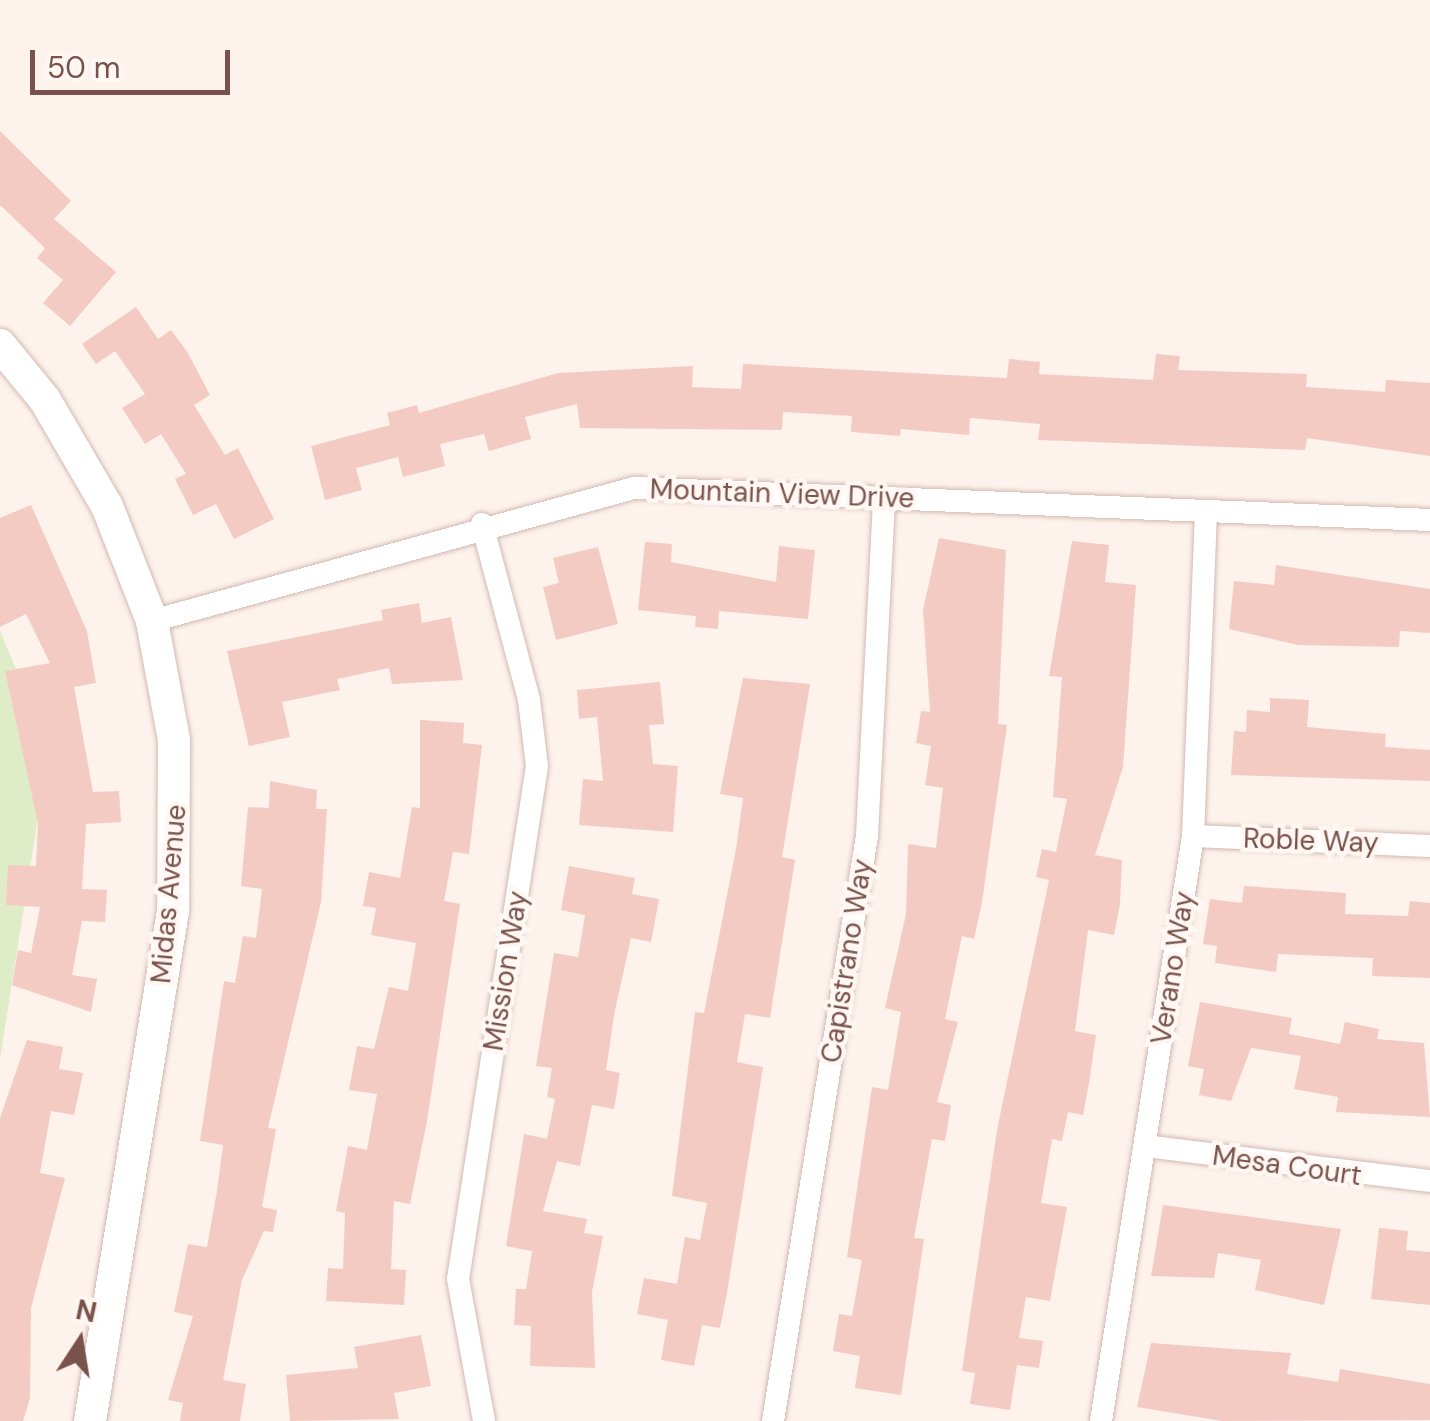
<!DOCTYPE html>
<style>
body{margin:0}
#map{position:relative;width:1430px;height:1421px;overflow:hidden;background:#fdf2ec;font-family:"DM Sans",sans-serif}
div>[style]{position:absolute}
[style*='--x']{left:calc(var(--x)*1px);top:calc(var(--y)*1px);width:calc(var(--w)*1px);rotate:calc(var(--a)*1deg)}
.green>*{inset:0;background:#dfecc8}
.building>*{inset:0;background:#f4cbc2}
.roads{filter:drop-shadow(0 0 2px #d3b9b2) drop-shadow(0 0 2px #d3b9b2)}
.street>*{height:22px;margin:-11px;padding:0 11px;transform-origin:11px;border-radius:11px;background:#fff}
.secondary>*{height:32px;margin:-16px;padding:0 16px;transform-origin:16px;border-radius:16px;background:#fff}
span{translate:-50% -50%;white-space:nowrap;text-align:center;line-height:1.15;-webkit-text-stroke:9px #fff7f3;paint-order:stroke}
.street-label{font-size:28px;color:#7a524c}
.north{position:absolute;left:30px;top:1291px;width:100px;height:100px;-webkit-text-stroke:8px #fff7f3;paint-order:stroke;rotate:12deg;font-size:28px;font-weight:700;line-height:40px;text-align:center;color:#7a524c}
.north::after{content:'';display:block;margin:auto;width:35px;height:45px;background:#7a524c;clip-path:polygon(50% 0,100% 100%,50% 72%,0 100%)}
.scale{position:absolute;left:30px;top:50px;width:200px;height:45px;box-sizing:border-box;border:5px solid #7a524c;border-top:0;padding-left:12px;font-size:30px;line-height:35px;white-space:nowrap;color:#7a524c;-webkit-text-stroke:8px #fff7f3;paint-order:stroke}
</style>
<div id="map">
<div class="green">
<div style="clip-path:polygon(0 631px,17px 671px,38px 818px,0 1059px)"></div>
</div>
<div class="building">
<div style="clip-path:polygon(0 131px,71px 201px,54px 219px,116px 272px,70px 326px,43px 303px,63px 280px,37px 258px,45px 248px,0 205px)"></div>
<div style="clip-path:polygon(136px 307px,158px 339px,171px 330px,188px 353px,210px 395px,194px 405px,225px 455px,238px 448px,274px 519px,234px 539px,216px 504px,193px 515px,175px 479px,186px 474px,161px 434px,145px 444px,122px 408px,145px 394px,115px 351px,96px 364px,82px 344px)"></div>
<div style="clip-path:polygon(1156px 354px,1180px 356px,1178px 370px,1307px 374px,1306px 387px,1385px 392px,1386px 380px,1430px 383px,1430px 456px,1307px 438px,1305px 450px,1038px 440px,1040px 424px,970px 418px,969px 435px,901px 429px,900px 436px,851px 432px,852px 416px,783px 412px,782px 430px,580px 428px,577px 404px,525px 417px,531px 439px,489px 451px,484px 434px,440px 444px,445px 466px,403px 477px,398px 457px,356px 468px,362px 490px,325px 500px,311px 446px,390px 425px,387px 413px,417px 405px,419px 413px,558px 373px,693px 366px,692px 387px,741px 389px,743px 364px,1007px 378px,1009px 359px,1040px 362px,1039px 374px,1153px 380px)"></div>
<div style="clip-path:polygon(31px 505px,87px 631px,96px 683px,74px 687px,93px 792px,119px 791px,121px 822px,86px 824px,82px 889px,107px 890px,105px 922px,82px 921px,72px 975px,97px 979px,91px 1012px,12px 985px,18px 950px,31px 953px,40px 907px,6px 905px,8px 865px,36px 866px,38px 823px,5px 671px,50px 663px,26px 614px,0 627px,0 518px)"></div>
<div style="clip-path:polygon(939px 538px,1006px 550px,998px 724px,1007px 725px,982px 902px,974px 939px,962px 936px,945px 1019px,958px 1022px,937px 1102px,951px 1105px,945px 1141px,932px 1139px,914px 1238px,924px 1239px,901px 1395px,855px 1388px,860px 1356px,833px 1351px,839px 1314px,852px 1316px,862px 1260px,847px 1257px,872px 1087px,888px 1090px,901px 1012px,885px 1008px,906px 914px,908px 844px,936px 848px,943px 788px,925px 785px,931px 746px,916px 743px,921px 711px,930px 712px,923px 610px)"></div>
<div style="clip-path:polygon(1072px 541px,1109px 545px,1105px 582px,1136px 585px,1123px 767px,1095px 855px,1122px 860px,1120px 904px,1114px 935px,1088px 930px,1075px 1031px,1096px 1035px,1089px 1083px,1083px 1115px,1068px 1112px,1062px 1141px,1052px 1139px,1041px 1203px,1067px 1207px,1050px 1301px,1026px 1297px,1019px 1338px,1043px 1341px,1039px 1368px,1017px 1365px,1010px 1410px,970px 1404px,975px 1373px,962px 1371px,997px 1130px,1049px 880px,1036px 877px,1042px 849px,1056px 852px,1067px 799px,1053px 797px,1062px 677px,1049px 676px)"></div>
<div style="clip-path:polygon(645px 542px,672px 544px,671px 562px,776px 582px,779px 546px,815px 550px,808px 619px,719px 611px,718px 629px,695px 627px,696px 616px,638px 610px)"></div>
<div style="clip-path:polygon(598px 547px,618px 624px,556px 640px,543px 587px,559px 583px,553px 558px)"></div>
<div style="clip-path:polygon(1276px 565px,1430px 589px,1430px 633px,1400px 631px,1399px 647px,1298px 645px,1229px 629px,1234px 581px,1274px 585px)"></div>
<div style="clip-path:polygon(419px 603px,422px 623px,451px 617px,463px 680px,392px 684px,389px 668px,337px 679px,340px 690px,282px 702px,290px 737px,249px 746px,227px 651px,383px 620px,381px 610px)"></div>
<div style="clip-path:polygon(743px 678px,810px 684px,782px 857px,795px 860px,770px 1018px,745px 1014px,737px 1062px,763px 1067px,727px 1293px,720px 1328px,702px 1325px,694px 1366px,661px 1360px,668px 1320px,637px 1314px,644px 1278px,677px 1284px,685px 1237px,700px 1240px,707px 1203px,672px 1196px,695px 1012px,704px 1013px,736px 849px,743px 798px,720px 794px)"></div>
<div style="clip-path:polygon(660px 682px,664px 724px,649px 725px,653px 764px,678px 766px,673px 832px,579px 825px,583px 779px,603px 781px,597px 717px,579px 719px,577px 690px)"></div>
<div style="clip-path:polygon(1270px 698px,1309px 700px,1307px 727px,1386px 734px,1385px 747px,1430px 750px,1430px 781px,1231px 775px,1234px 731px,1246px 732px,1247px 710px,1270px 712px)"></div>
<div style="clip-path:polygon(420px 720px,464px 723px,463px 743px,482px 745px,469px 854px,453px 852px,444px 901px,460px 904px,427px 1121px,410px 1204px,394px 1201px,391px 1269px,406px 1270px,404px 1305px,326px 1301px,328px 1268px,343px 1269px,345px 1213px,336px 1211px,348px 1146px,367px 1150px,377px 1094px,349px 1090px,357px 1046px,374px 1049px,389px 987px,408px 991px,416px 943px,371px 935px,376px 908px,363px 906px,369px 872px,400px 878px,412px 807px,420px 808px)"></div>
<div style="clip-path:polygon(270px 781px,317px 790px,316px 809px,327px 809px,321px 902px,268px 1128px,276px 1129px,262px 1207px,277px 1210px,273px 1232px,264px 1231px,242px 1280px,223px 1380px,246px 1384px,240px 1421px,180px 1421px,183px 1403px,168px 1400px,193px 1316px,174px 1312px,188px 1244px,207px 1247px,217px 1191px,223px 1145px,200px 1141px,224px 981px,235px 983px,243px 936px,256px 938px,262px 889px,241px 886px,248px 807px,269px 808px)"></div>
<div style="clip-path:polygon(569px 866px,635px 878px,632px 894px,659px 899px,651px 942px,631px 938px,615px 1010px,606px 1070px,620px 1073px,614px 1109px,592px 1105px,580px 1166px,557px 1161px,543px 1211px,587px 1219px,584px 1233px,603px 1236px,592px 1292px,595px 1368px,530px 1366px,531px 1326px,514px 1325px,516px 1289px,526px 1289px,532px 1251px,506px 1246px,524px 1134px,547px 1139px,555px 1099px,547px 1097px,552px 1068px,536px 1066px,554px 953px,578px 957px,585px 915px,561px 910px)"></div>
<div style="clip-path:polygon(1244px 886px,1346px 893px,1345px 914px,1408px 916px,1410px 901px,1430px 903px,1430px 978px,1372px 976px,1373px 958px,1278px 954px,1276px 972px,1215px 963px,1217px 946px,1203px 944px,1210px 899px,1242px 903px)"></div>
<div style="clip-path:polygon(1200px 1002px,1292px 1018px,1289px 1034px,1340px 1044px,1345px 1022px,1379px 1029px,1377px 1039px,1424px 1043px,1430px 1117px,1336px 1112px,1338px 1097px,1294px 1089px,1301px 1056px,1251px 1048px,1231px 1101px,1199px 1095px,1204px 1069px,1188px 1066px)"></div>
<div style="clip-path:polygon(27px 1040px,63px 1047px,59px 1069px,83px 1073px,74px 1115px,51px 1111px,40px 1173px,65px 1178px,31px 1308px,30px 1398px,23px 1421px,0 1421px,0 1118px)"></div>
<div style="clip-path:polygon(1163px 1205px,1341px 1229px,1324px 1305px,1255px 1290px,1261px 1260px,1218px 1253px,1214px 1278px,1151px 1276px)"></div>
<div style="clip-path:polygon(1379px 1228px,1408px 1231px,1406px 1250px,1430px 1252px,1430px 1305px,1371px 1299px)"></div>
<div style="clip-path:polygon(421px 1335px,431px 1386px,394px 1393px,399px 1419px,290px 1421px,286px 1375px,358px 1368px,354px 1347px)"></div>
<div style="clip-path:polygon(1151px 1343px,1291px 1353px,1287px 1374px,1338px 1382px,1340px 1369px,1430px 1384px,1430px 1420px,1222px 1421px,1137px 1407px)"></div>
</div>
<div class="roads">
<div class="street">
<div style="--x:482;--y:524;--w:182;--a:75"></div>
<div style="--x:529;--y:700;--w:66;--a:83.1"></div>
<div style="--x:537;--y:766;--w:519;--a:98.75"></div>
<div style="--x:458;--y:1279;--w:144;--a:79.6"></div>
<div style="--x:152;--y:621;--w:500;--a:-15.43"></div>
<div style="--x:634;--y:488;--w:797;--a:2.3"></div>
<div style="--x:1193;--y:836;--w:237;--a:2.4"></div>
<div style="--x:1145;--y:1146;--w:287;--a:7"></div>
<div style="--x:773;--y:1421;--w:593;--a:-80.87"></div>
<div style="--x:867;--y:836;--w:339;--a:-87.1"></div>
<div style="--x:1101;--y:1421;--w:592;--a:-81.06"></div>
<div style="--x:1193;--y:836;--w:324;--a:-87.7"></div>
</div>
<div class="secondary">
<div style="--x:0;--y:345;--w:71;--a:50.7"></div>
<div style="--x:45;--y:400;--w:123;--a:59.7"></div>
<div style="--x:107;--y:506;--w:123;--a:68.6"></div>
<div style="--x:152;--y:621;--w:121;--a:79.5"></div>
<div style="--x:174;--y:740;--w:171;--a:90.3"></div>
<div style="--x:173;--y:911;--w:517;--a:99.24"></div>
</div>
</div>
<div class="street-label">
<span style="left:782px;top:494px;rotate:2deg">Mountain View Drive</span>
<span style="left:1311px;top:841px;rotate:2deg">Roble Way</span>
<span style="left:169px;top:894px;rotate:-85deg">Midas Avenue</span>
<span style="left:847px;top:961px;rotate:-81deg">Capistrano Way</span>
<span style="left:1173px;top:968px;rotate:-81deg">Verano Way</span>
<span style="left:506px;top:971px;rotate:-81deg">Mission Way</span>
<span style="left:1287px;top:1166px;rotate:8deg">Mesa Court</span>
</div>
<div class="north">N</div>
<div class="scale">50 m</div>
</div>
